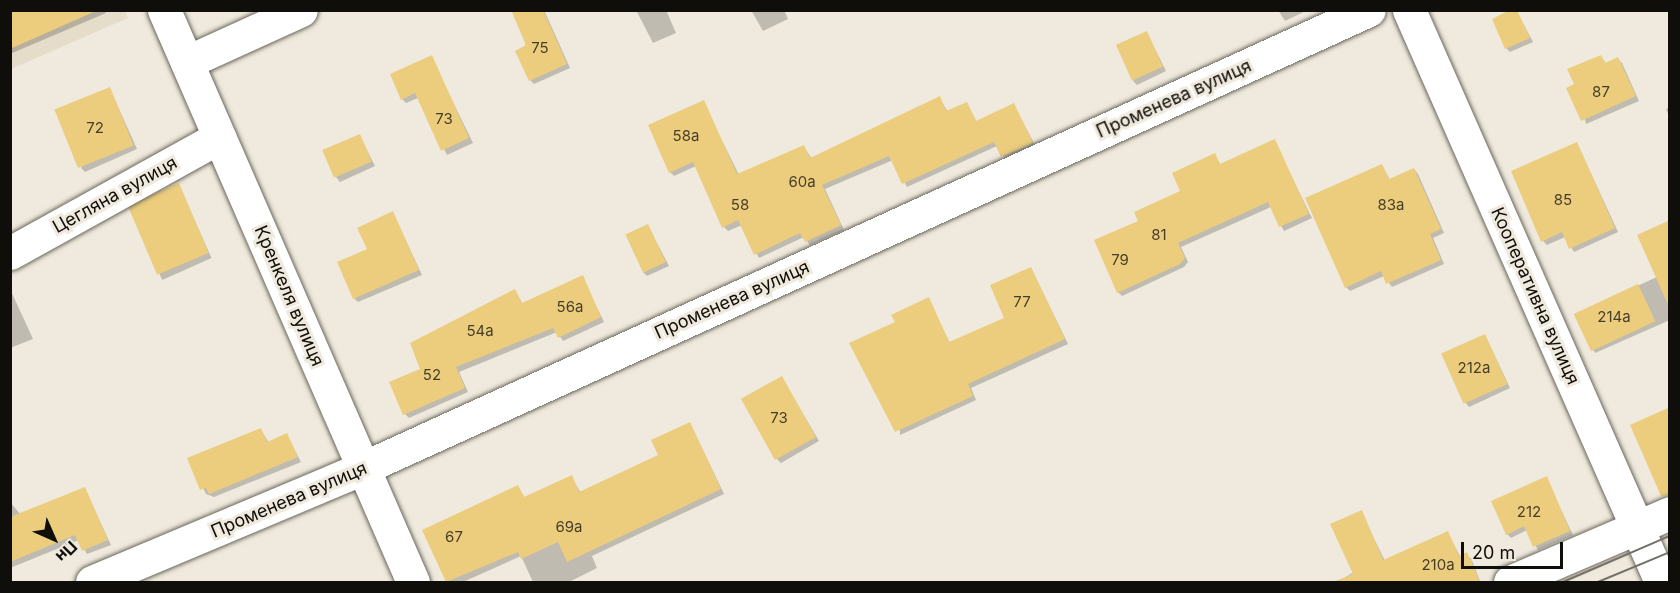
<!DOCTYPE html>
<meta charset="utf-8">
<style>
body{margin:0}
#map{position:relative;width:1680px;height:593px;overflow:hidden;background:#efeadd;font-family:Inter,sans-serif}
div>[style]{position:absolute}
[style*='--x']{left:calc(var(--x)*1px);top:calc(var(--y)*1px);width:calc(var(--w)*1px);rotate:calc(var(--a)*1deg)}
.built>*{inset:0;background:#e5ddc9}
.shadow>*{inset:0;background:#0003;transform-origin:0 0}
.building>*{inset:0;background:#eccd7e;transform-origin:0 0}
.roads{filter:drop-shadow(0 0 2px #6b665b) drop-shadow(0 0 2px #6b665b)}
.minor>*{height:33px;margin:-16.5px;padding:0 16.5px;transform-origin:16.5px;border-radius:16.5px;background:#fff}
.tram>*{height:1.5px;margin:-0.75px;padding:0 0.75px;transform-origin:0.75px;border-radius:0.75px;background:#747169}
span{translate:-50% -50%;white-space:nowrap;text-align:center;line-height:1.15;-webkit-text-stroke:6px #efeadd;paint-order:stroke}
.number-label{font-size:15px;color:#473e27}
.number-label span{-webkit-text-stroke-width:0}
.street-label{font-size:18px;color:#100e0a}
.frame{position:absolute;inset:0;border:12px solid #100e0a;pointer-events:none}
.north{position:absolute;left:24px;top:509px;width:60px;height:60px;-webkit-text-stroke:4px #efeadd;paint-order:stroke;rotate:135deg;font-size:16px;font-weight:700;line-height:24px;text-align:center;color:#100e0a}
.north::after{content:'';display:block;margin:auto;width:21px;height:27px;background:#100e0a;clip-path:polygon(50% 0,100% 100%,50% 72%,0 100%)}
.scale{position:absolute;left:1461px;top:542px;width:102px;height:27px;box-sizing:border-box;border:3px solid #100e0a;border-top:0;padding-left:8px;font-size:18px;line-height:21px;white-space:nowrap;color:#100e0a;-webkit-text-stroke:4px #efeadd;paint-order:stroke}
</style>
<div id="map">
<div class="built">
<div style="clip-path:polygon(11px 11px,125px 11px,128px 18px,11px 69px)"></div>
</div>
<div class="shadow">
<div style="clip-path:polygon(10px 10px,105px 10px,106px 13px,10px 54px)"></div>
<div style="clip-path:polygon(521px 10px,544px 10px,570px 68px,534px 84px,530px 80px)"></div>
<div style="clip-path:polygon(636px 10px,666px 10px,676px 33px,653px 43px)"></div>
<div style="clip-path:polygon(751px 10px,784px 10px,788px 19px,763px 31px)"></div>
<div style="clip-path:polygon(1278px 10px,1308px 10px,1285px 21px)"></div>
<div style="clip-path:polygon(1516px 10px,1533px 42px,1510px 52px,1506px 48px)"></div>
<div style="clip-path:polygon(1147px 33px,1166px 71px,1137px 85px,1133px 81px)"></div>
<div style="clip-path:polygon(1601px 56px,1606px 64px,1618px 59px,1622px 63px,1639px 101px,1586px 124px,1576px 84px)"></div>
<div style="clip-path:polygon(431px 57px,473px 143px,447px 155px,418px 98px,406px 103px,402px 99px)"></div>
<div style="clip-path:polygon(110px 89px,137px 149px,85px 172px,81px 168px)"></div>
<div style="clip-path:polygon(939px 98px,948px 112px,966px 103px,977px 122px,1014px 105px,1036px 147px,1006px 160px,997px 146px,907px 187px,893px 160px,825px 189px,844px 230px,810px 245px,804px 237px,759px 258px,742px 225px,728px 231px,724px 227px,696px 166px,674px 176px,670px 172px,703px 102px,739px 175px,804px 147px,812px 159px)"></div>
<div style="clip-path:polygon(1670px 107px,1670px 118px,1666px 109px)"></div>
<div style="clip-path:polygon(360px 136px,375px 166px,340px 182px,336px 177px)"></div>
<div style="clip-path:polygon(1274px 141px,1312px 218px,1284px 231px,1271px 207px,1181px 247px,1188px 262px,1184px 267px,1122px 296px,1118px 292px,1140px 222px,1182px 191px,1214px 155px,1221px 165px)"></div>
<div style="clip-path:polygon(1577px 143px,1618px 232px,1574px 252px,1565px 237px,1547px 245px,1543px 241px)"></div>
<div style="clip-path:polygon(1382px 165px,1390px 180px,1414px 169px,1418px 174px,1444px 233px,1433px 238px,1444px 264px,1392px 287px,1384px 276px,1350px 291px,1346px 287px)"></div>
<div style="left:179px;top:185px;width:80px;height:54px;rotate:66deg"></div>
<div style="clip-path:polygon(393px 213px,422px 275px,358px 302px,354px 298px,369px 249px)"></div>
<div style="clip-path:polygon(1670px 222px,1670px 320px,1595px 353px,1575px 314px,1657px 277px)"></div>
<div style="clip-path:polygon(648px 226px,669px 266px,647px 276px,643px 272px)"></div>
<div style="clip-path:polygon(1031px 268px,1068px 344px,971px 388px,976px 400px,900px 435px,897px 323px,928px 299px,950px 343px,1006px 318px)"></div>
<div style="clip-path:polygon(582px 277px,604px 322px,563px 341px,557px 332px,459px 372px,468px 392px,409px 418px,405px 414px,422px 369px,515px 291px,523px 304px)"></div>
<div style="clip-path:polygon(10px 289px,33px 339px,10px 348px)"></div>
<div style="clip-path:polygon(1485px 335px,1510px 388px,1469px 407px,1465px 402px)"></div>
<div style="clip-path:polygon(782px 378px,819px 441px,781px 463px,777px 459px)"></div>
<div style="clip-path:polygon(690px 423px,724px 494px,592px 556px,597px 568px,569px 582px,533px 582px,521px 556px,463px 582px,448px 582px,424px 530px,518px 487px,525px 498px,571px 477px,581px 493px,660px 456px)"></div>
<div style="clip-path:polygon(261px 430px,269px 443px,287px 435px,301px 462px,214px 497px,206px 494px,189px 459px)"></div>
<div style="clip-path:polygon(1546px 478px,1573px 535px,1538px 550px,1527px 530px,1511px 538px,1507px 534px)"></div>
<div style="clip-path:polygon(85px 489px,111px 545px,87px 554px,79px 540px,10px 568px,10px 502px,21px 515px)"></div>
<div style="clip-path:polygon(1361px 512px,1385px 561px,1448px 533px,1460px 556px,1471px 558px,1480px 581px,1337px 582px,1354px 572px)"></div>
</div>
<div class="building">
<div style="clip-path:polygon(10px 10px,98px 10px,10px 49px)"></div>
<div style="clip-path:polygon(511px 10px,543px 10px,567px 64px,529px 81px,515px 51px,526px 45px)"></div>
<div style="clip-path:polygon(1510px 10px,1517px 10px,1530px 38px,1505px 49px,1492px 19px)"></div>
<div style="left:1147px;top:31px;width:39px;height:34px;rotate:66deg"></div>
<div style="clip-path:polygon(432px 55px,469px 138px,441px 151px,415px 93px,401px 100px,390px 74px)"></div>
<div style="clip-path:polygon(1601px 55px,1605px 63px,1618px 57px,1636px 96px,1581px 121px,1566px 88px,1574px 84px,1567px 69px)"></div>
<div style="left:110px;top:87px;width:63px;height:60px;rotate:68deg"></div>
<div style="clip-path:polygon(940px 96px,946px 111px,967px 102px,976px 121px,1014px 103px,1033px 143px,1001px 157px,994px 142px,902px 184px,889px 156px,822px 185px,841px 225px,805px 242px,800px 233px,754px 255px,738px 220px,722px 228px,693px 162px,669px 173px,648px 125px,704px 100px,737px 174px,804px 145px,810px 158px)"></div>
<div style="left:360px;top:134px;width:30px;height:41px;rotate:67deg"></div>
<div style="clip-path:polygon(1275px 139px,1309px 214px,1279px 227px,1268px 202px,1178px 243px,1185px 258px,1180px 264px,1117px 293px,1094px 240px,1138px 221px,1134px 212px,1180px 191px,1172px 173px,1215px 153px,1220px 164px)"></div>
<div style="clip-path:polygon(1577px 142px,1615px 228px,1569px 249px,1562px 232px,1541px 242px,1511px 171px)"></div>
<div style="clip-path:polygon(1382px 164px,1389px 179px,1414px 168px,1441px 229px,1430px 234px,1441px 260px,1386px 284px,1381px 271px,1345px 288px,1305px 198px)"></div>
<div style="left:179px;top:183px;width:76px;height:56px;rotate:67deg"></div>
<div style="clip-path:polygon(393px 211px,419px 270px,353px 299px,337px 262px,367px 249px,357px 228px)"></div>
<div style="clip-path:polygon(1670px 220px,1670px 309px,1637px 235px)"></div>
<div style="left:648px;top:224px;width:42px;height:25px;rotate:65deg"></div>
<div style="clip-path:polygon(1031px 267px,1065px 339px,968px 384px,973px 396px,895px 432px,849px 343px,895px 322px,891px 315px,929px 297px,949px 342px,1004px 318px,990px 285px)"></div>
<div style="clip-path:polygon(583px 275px,601px 317px,558px 338px,553px 328px,456px 367px,465px 388px,403px 415px,389px 382px,420px 369px,410px 343px,515px 289px,522px 303px)"></div>
<div style="left:1638px;top:284px;width:41px;height:71px;rotate:65deg"></div>
<div style="left:1485px;top:334px;width:55px;height:48px;rotate:66deg"></div>
<div style="left:782px;top:376px;width:70px;height:47px;rotate:61deg"></div>
<div style="clip-path:polygon(1670px 407px,1670px 495px,1661px 496px,1630px 425px)"></div>
<div style="clip-path:polygon(690px 422px,721px 489px,567px 562px,558px 542px,521px 559px,518px 552px,446px 582px,422px 530px,518px 485px,524px 497px,572px 475px,579px 492px,658px 455px,651px 440px)"></div>
<div style="clip-path:polygon(261px 428px,267px 442px,287px 433px,298px 457px,209px 494px,206px 488px,200px 490px,187px 458px)"></div>
<div style="clip-path:polygon(1547px 476px,1570px 531px,1533px 547px,1524px 526px,1506px 535px,1491px 501px)"></div>
<div style="clip-path:polygon(85px 487px,108px 540px,82px 551px,75px 535px,10px 562px,10px 517px)"></div>
<div style="clip-path:polygon(1362px 510px,1383px 560px,1448px 531px,1459px 556px,1467px 552px,1480px 582px,1333px 582px,1353px 574px,1330px 524px)"></div>
</div>
<div class="roads">
<div class="minor">
<div style="--x:164;--y:10;--w:624;--a:66.48"></div>
<div style="--x:1409;--y:10;--w:625;--a:66.22"></div>
<div style="--x:187;--y:62;--w:125;--a:-24.5"></div>
<div style="--x:10;--y:253;--w:239;--a:-29"></div>
<div style="--x:92;--y:582;--w:294;--a:-22.8"></div>
<div style="--x:363;--y:468;--w:1105;--a:-24.48"></div>
<div style="--x:1510;--y:582;--w:174;--a:-23.3"></div>
</div>
</div>
<div class="tram">
<div style="--x:1563;--y:582;--w:116;--a:-23.3"></div>
<div style="--x:1598;--y:582;--w:78;--a:-22.6"></div>
</div>
<div class="number-label">
<span style="left:540px;top:48px">75</span>
<span style="left:1601px;top:92px">87</span>
<span style="left:444px;top:119px">73</span>
<span style="left:95px;top:128px">72</span>
<span style="left:686px;top:136px">58а</span>
<span style="left:802px;top:182px">60а</span>
<span style="left:1563px;top:200px">85</span>
<span style="left:740px;top:205px">58</span>
<span style="left:1391px;top:205px">83а</span>
<span style="left:1159px;top:235px">81</span>
<span style="left:1120px;top:260px">79</span>
<span style="left:1022px;top:302px">77</span>
<span style="left:570px;top:307px">56а</span>
<span style="left:1614px;top:317px">214а</span>
<span style="left:480px;top:331px">54а</span>
<span style="left:1474px;top:368px">212а</span>
<span style="left:432px;top:375px">52</span>
<span style="left:779px;top:418px">73</span>
<span style="left:1529px;top:512px">212</span>
<span style="left:569px;top:527px">69а</span>
<span style="left:454px;top:537px">67</span>
<span style="left:1438px;top:565px">210а</span>
</div>
<div class="street-label">
<span style="left:1174px;top:99px;rotate:-24deg">Променева вулиця</span>
<span style="left:115px;top:195px;rotate:-29deg">Цегляна вулиця</span>
<span style="left:289px;top:296px;rotate:67deg">Кренкеля вулиця</span>
<span style="left:1535px;top:296px;rotate:66deg">Кооперативна вулиця</span>
<span style="left:732px;top:300px;rotate:-24deg">Променева вулиця</span>
<span style="left:289px;top:500px;rotate:-23deg">Променева вулиця</span>
</div>
<div class="frame"></div>
<div class="north">Пн</div>
<div class="scale">20 m</div>
</div>
